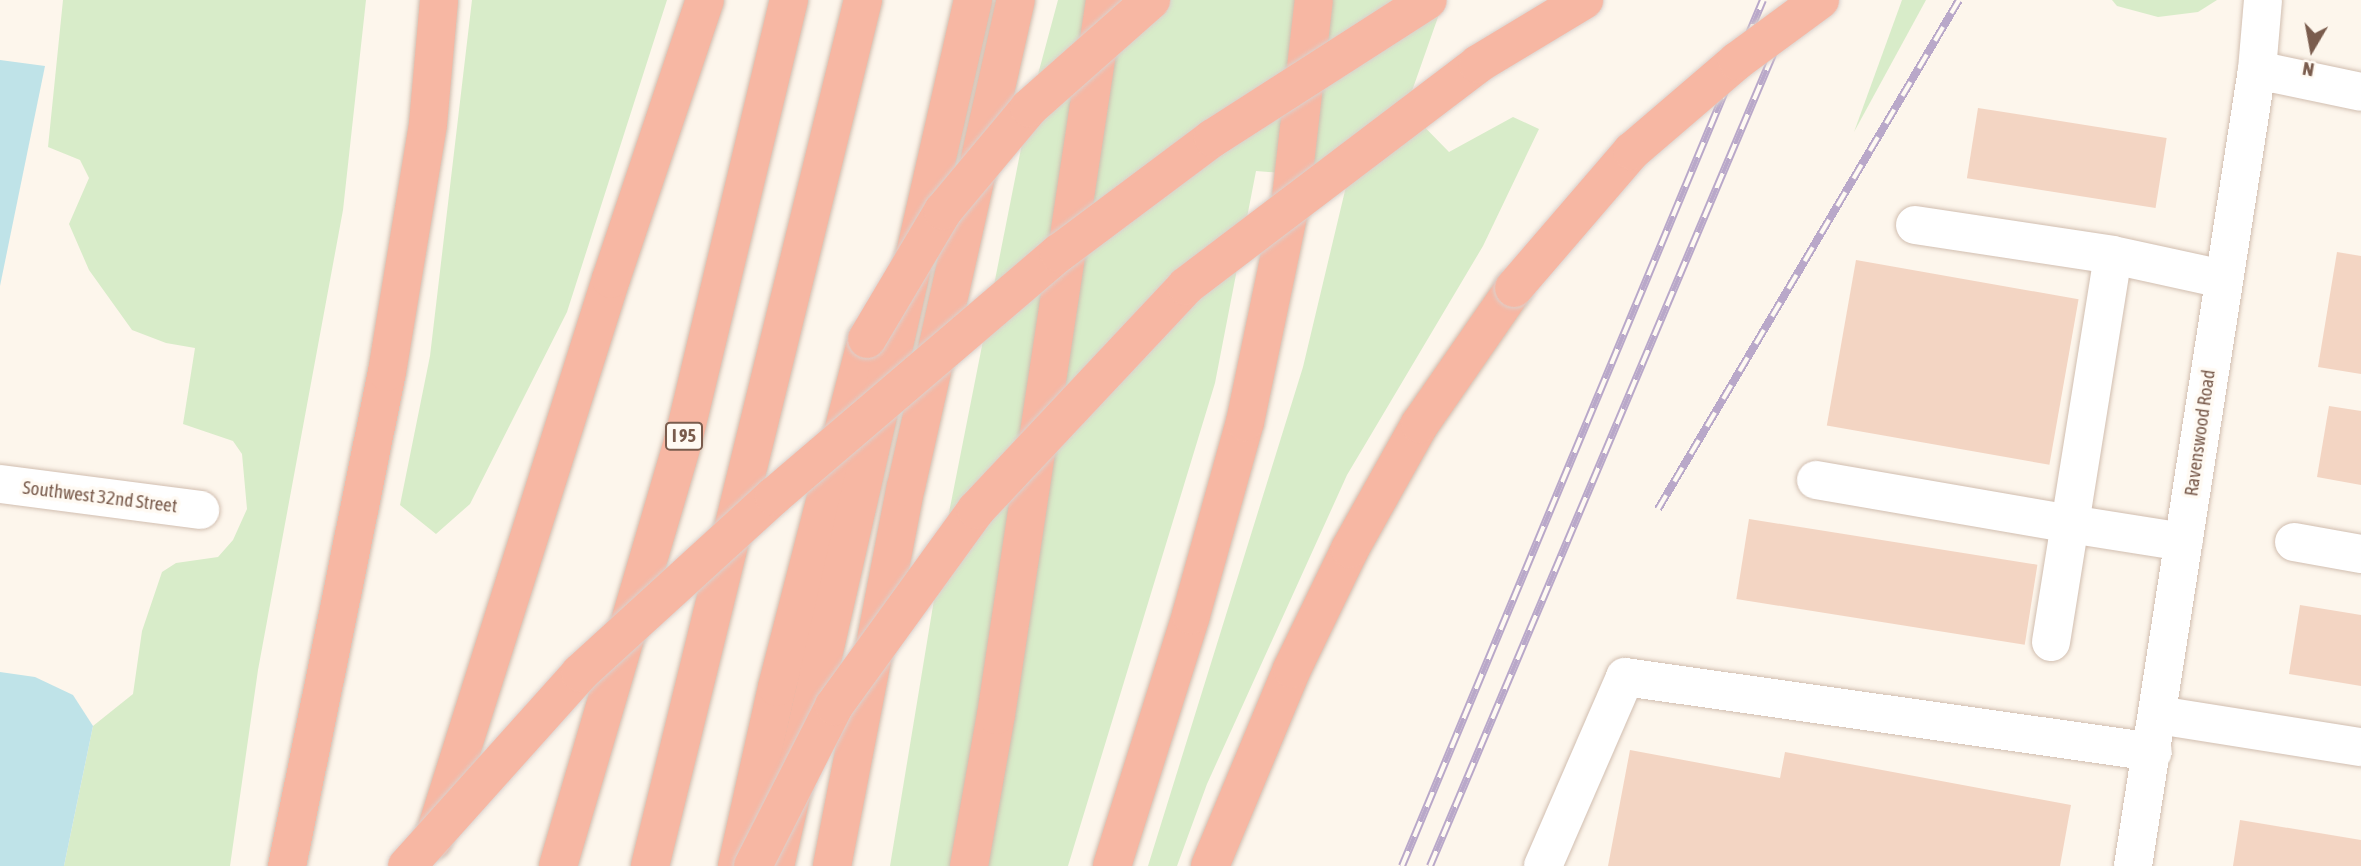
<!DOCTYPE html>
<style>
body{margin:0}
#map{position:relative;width:2361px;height:866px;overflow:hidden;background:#fdf6ec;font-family:"Asap Condensed",sans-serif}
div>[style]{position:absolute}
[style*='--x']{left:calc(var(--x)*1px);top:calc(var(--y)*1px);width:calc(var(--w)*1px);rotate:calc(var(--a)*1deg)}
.green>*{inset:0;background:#d8ecc9}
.water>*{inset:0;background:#bfe3e8}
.building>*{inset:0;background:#f3d5c3;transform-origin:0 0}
.roads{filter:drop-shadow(0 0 2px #d1beb0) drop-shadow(0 0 2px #d1beb0)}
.minor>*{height:38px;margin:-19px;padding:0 19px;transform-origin:19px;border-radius:19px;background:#fff}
.highway>*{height:38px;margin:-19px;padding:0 19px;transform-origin:19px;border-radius:19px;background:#f7b7a3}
.rail>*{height:8px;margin-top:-4px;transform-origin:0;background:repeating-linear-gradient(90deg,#fffaf3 0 16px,#b9a8c9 0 32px);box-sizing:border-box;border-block:2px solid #b9a8c9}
.bridges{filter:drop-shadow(0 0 2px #dad1cd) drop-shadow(0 0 2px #dad1cd)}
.highway-bridge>*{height:38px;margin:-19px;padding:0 19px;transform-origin:19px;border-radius:19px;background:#f7b7a3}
span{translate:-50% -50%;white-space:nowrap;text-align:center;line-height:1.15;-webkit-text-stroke:7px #fffaf3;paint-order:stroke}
.shield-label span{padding:2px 5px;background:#fffaf3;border:2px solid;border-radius:5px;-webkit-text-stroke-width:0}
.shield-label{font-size:18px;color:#7a5c4d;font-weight:700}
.street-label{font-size:19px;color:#7a5c4d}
.north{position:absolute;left:2277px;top:14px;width:70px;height:70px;-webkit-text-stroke:5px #fffaf3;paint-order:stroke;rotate:190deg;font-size:19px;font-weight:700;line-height:28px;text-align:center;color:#7a5c4d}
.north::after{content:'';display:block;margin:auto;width:24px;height:32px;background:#7a5c4d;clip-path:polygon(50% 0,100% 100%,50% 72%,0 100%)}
</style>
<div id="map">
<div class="green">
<div style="clip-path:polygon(63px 0,366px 0,343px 210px,258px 670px,230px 866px,64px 866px,93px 726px,133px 694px,142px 631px,162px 572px,176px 563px,218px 557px,233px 540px,247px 509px,242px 454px,233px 441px,183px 424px,195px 348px,166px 343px,132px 330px,89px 270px,69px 224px,89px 178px,80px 160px,48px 147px)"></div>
<div style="clip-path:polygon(472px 0,667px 0,567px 312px,470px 504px,436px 534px,400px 505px,430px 356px)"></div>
<div style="clip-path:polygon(1058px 0,1444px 0,1406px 108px,1449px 152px,1513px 117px,1539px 129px,1483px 246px,1347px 475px,1207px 784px,1177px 866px,1148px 866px,1303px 367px,1348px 178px,1256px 171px,1215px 383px,1068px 866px,890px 866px,945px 533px,1029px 108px)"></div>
<div style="clip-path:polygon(1902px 0,1926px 0,1854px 132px)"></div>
<div style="clip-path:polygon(2112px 0,2217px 0,2198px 12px,2158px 17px,2117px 6px)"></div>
</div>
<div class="water">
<div style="clip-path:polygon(0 60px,45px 66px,0 286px)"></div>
<div style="clip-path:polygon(0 672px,35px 677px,73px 695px,93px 726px,64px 866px,0 866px)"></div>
</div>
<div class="building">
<div style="left:1978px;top:108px;width:191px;height:71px;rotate:9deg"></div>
<div style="clip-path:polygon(2337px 252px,2361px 256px,2361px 374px,2318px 367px)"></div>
<div style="left:1856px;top:260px;width:226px;height:168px;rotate:10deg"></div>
<div style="clip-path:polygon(2329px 406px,2361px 411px,2361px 485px,2317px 477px)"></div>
<div style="left:1749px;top:519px;width:292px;height:81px;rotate:9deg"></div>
<div style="clip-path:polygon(2300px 605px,2361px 615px,2361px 686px,2289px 674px)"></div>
<div style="clip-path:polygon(1630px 750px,1780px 778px,1785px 752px,2071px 805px,2060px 866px,1608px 866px)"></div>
<div style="clip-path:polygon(2240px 820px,2361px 840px,2361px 866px,2233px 866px)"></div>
</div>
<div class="roads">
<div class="minor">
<div style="--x:2257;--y:70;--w:106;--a:11.9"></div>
<div style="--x:1915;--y:225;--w:200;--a:8.6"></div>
<div style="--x:2113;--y:255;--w:113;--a:12.3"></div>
<div style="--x:1816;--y:480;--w:258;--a:9.8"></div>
<div style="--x:2070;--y:524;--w:272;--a:-80.9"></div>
<div style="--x:0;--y:484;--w:202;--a:7.4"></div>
<div style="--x:2294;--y:542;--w:68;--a:10.2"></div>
<div style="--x:2051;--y:642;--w:120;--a:-80.9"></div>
<div style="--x:2070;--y:524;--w:115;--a:9"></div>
<div style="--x:2158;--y:715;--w:206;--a:9"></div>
<div style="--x:1543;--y:866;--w:206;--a:-66.5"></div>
<div style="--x:1625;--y:677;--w:533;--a:8.08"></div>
<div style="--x:2133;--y:866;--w:806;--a:-81.15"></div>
<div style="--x:2257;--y:70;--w:70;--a:-85.1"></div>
</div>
<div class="highway">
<div style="--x:433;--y:840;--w:589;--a:-72.4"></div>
<div style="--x:611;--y:279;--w:294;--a:-71.4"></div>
<div style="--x:287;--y:866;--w:504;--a:-78.56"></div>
<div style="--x:387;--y:372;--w:251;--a:-80.6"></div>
<div style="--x:428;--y:124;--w:124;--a:-84.9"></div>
<div style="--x:558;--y:866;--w:443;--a:-73.6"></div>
<div style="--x:683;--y:441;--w:454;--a:-76.5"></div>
<div style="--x:650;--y:866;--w:892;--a:-76.18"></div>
<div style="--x:737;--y:866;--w:183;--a:-77.4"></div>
<div style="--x:777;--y:687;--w:359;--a:-75.5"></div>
<div style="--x:775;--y:866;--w:888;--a:-77.12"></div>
<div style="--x:832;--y:866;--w:386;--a:-79"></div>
<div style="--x:906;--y:487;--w:499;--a:-77.3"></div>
<div style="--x:969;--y:866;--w:153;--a:-79.9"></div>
<div style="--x:996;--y:715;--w:723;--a:-81.33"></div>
<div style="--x:1112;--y:866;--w:263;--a:-72.5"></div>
<div style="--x:1191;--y:615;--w:200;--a:-74.4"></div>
<div style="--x:1245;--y:422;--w:221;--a:-78.2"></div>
<div style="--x:1290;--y:206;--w:207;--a:-83.4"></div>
<div style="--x:1210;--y:866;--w:213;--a:-67.4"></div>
<div style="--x:1292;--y:669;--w:133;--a:-64.2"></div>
<div style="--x:1350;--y:549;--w:143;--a:-60.8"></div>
<div style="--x:1420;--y:424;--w:165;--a:-55.3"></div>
</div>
</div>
<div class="rail">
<div style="--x:1658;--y:509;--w:591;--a:-59.4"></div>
<div style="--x:1402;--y:866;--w:938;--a:-67.37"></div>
<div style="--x:1430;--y:866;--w:940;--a:-67.09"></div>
</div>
<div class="bridges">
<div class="highway-bridge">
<div style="--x:1514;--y:288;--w:181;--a:-49.3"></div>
<div style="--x:1632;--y:151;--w:138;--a:-40.6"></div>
<div style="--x:1737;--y:61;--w:103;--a:-36.3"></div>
<div style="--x:867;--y:339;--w:149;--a:-59.3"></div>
<div style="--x:943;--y:211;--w:134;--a:-50.1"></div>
<div style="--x:1029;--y:108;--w:163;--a:-41.5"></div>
<div style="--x:407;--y:866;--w:259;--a:-48.1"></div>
<div style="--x:580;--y:673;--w:263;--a:-42.4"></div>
<div style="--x:774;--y:496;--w:375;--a:-40.5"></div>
<div style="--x:1059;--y:253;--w:192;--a:-36.8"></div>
<div style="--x:1213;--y:138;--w:255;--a:-32.7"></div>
<div style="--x:753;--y:866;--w:179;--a:-63.1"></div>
<div style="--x:834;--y:706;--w:242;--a:-54.1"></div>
<div style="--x:976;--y:510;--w:307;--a:-46.8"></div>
<div style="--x:1186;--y:286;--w:367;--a:-37.2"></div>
<div style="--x:1478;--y:64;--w:124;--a:-31.1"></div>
</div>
</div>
<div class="shield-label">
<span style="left:684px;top:436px">I 95</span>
</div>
<div class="street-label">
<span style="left:2200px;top:433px;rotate:-82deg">Ravenswood Road</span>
<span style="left:100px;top:497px;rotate:7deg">Southwest 32nd Street</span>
</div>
<div class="north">N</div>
</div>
